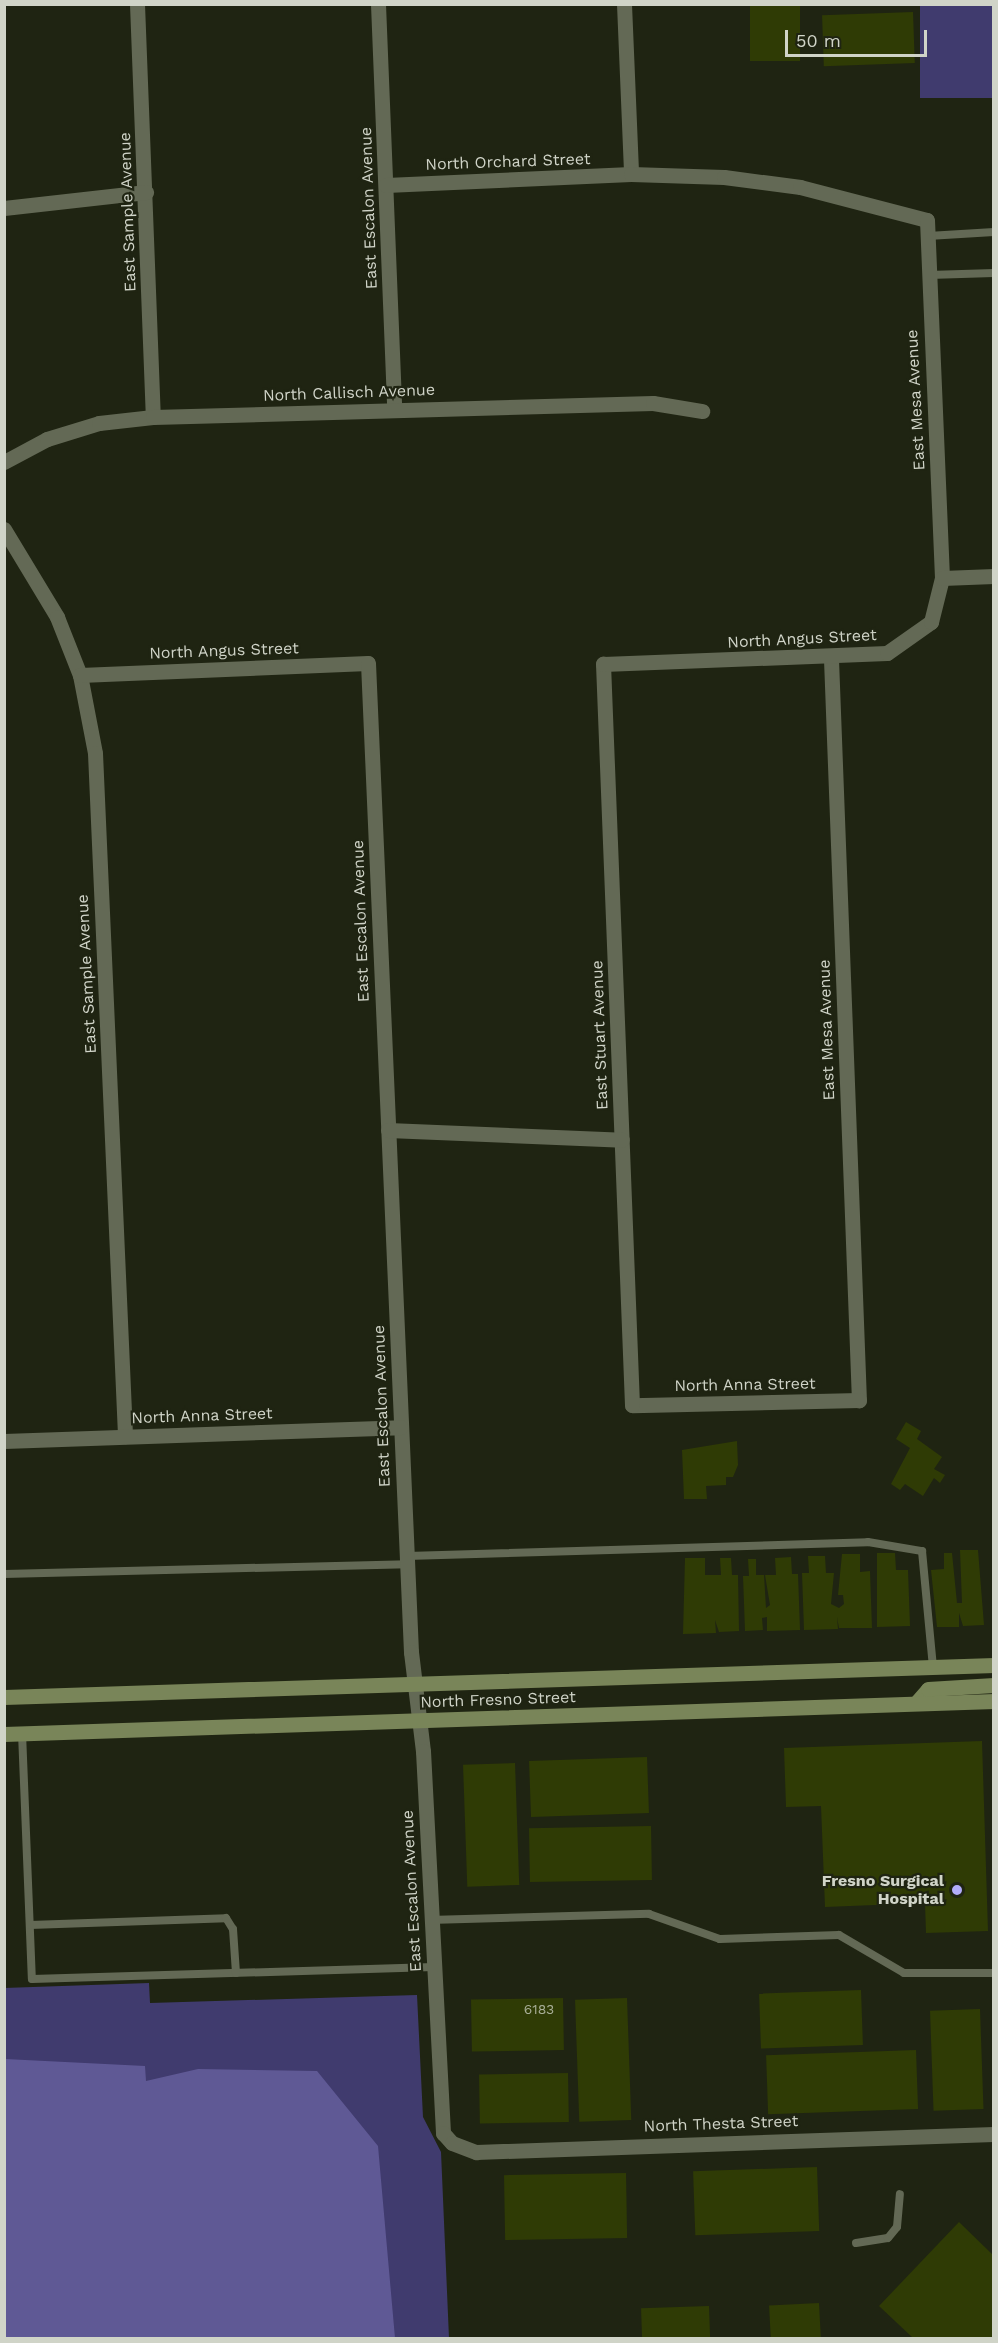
<!DOCTYPE html>
<style>
body{margin:0}
#map{position:relative;width:998px;height:2343px;overflow:hidden;background:#1f2412;font-family:"Work Sans",sans-serif}
div>[style]{position:absolute}
[style*='--x']{left:calc(var(--x)*1px);top:calc(var(--y)*1px);width:calc(var(--w)*1px);rotate:calc(var(--a)*1deg)}
.green>*{inset:0;background:#403b6e;transform-origin:0 0}
.water>*{inset:0;background:#5f5995}
.building>*{inset:0;background:#2f3b05;transform-origin:0 0}
.lane>*{height:8px;margin:-4px;padding:0 4px;transform-origin:4px;border-radius:4px;background:#636955}
.street>*{height:15px;margin:-7.5px;padding:0 7.5px;transform-origin:7.5px;border-radius:7.5px;background:#636955}
.secondary>*{height:15px;margin:-7.5px;padding:0 7.5px;transform-origin:7.5px;border-radius:7.5px;background:#798559}
.dots>*{width:16px;height:16px;translate:-50% -50%;box-sizing:border-box;border:3px solid #1f2412;border-radius:50%}
span{translate:-50% -50%;white-space:nowrap;text-align:center;line-height:1.15;-webkit-text-stroke:4.5px #1f2412;paint-order:stroke}
.number-label{font-size:14px;color:#a8ae97}
.number-label span{-webkit-text-stroke-width:0}
.street-label{font-size:16px;color:#d0d4c8}
.poi-label{font-size:16px;color:#d0d4c8;font-weight:700}
.right{translate:-100% -50%;text-align:right}
.frame{position:absolute;inset:0;border:6px solid #d0d4c8;pointer-events:none}
.scale{position:absolute;left:785px;top:30px;width:142px;height:27px;box-sizing:border-box;border:3px solid #d0d4c8;border-top:0;padding-left:8px;font-size:18px;line-height:21px;white-space:nowrap;color:#d0d4c8;-webkit-text-stroke:4px #1f2412;paint-order:stroke}
</style>
<div id="map">
<div class="green">
<div style="left:920px;top:5px;width:73px;height:93px"></div>
<div style="clip-path:polygon(149px 1983px,150px 2003px,417px 1995px,423px 2117px,441px 2152px,449px 2338px,5px 2338px,4px 1988px)"></div>
</div>
<div class="water">
<div style="clip-path:polygon(5px 2059px,145px 2066px,146px 2081px,198px 2069px,317px 2071px,378px 2146px,395px 2338px,5px 2338px)"></div>
</div>
<div class="building">
<div style="left:750px;top:4px;width:50px;height:57px"></div>
<div style="left:913px;top:12px;width:51px;height:91px;rotate:88deg"></div>
<div style="clip-path:polygon(906px 1422px,921px 1431px,917px 1439px,942px 1457px,934px 1469px,945px 1475px,940px 1483px,934px 1478px,923px 1496px,905px 1484px,900px 1490px,891px 1484px,910px 1448px,896px 1439px)"></div>
<div style="clip-path:polygon(737px 1441px,738px 1465px,733px 1477px,726px 1477px,726px 1485px,706px 1486px,707px 1499px,684px 1499px,682px 1450px)"></div>
<div style="clip-path:polygon(960px 1550px,978px 1550px,984px 1625px,963px 1626px,959px 1613px,959px 1627px,937px 1627px,931px 1570px,944px 1569px,944px 1553px,952px 1553px,957px 1603px,962px 1603px)"></div>
<div style="clip-path:polygon(877px 1553px,895px 1553px,896px 1570px,908px 1570px,910px 1626px,877px 1627px)"></div>
<div style="clip-path:polygon(842px 1554px,860px 1554px,860px 1572px,870px 1571px,872px 1628px,839px 1628px,837px 1617px,838px 1629px,804px 1630px,802px 1573px,809px 1573px,808px 1556px,825px 1556px,826px 1573px,834px 1573px,831px 1604px,839px 1608px,844px 1604px,843px 1595px,838px 1595px)"></div>
<div style="clip-path:polygon(791px 1557px,792px 1574px,798px 1574px,800px 1630px,767px 1631px,767px 1617px,762px 1618px,763px 1630px,745px 1631px,743px 1576px,749px 1576px,748px 1559px,756px 1559px,756px 1575px,764px 1575px,766px 1608px,770px 1605px,765px 1575px,776px 1575px,775px 1558px)"></div>
<div style="clip-path:polygon(685px 1558px,705px 1558px,705px 1575px,721px 1575px,720px 1558px,731px 1558px,732px 1575px,738px 1575px,739px 1631px,719px 1632px,715px 1620px,716px 1633px,683px 1634px)"></div>
<div style="clip-path:polygon(982px 1741px,988px 1931px,926px 1933px,925px 1903px,825px 1907px,821px 1806px,786px 1807px,784px 1748px)"></div>
<div style="left:647px;top:1757px;width:56px;height:118px;rotate:88deg"></div>
<div style="left:515px;top:1763px;width:122px;height:52px;rotate:88deg"></div>
<div style="left:651px;top:1826px;width:54px;height:122px;rotate:89deg"></div>
<div style="left:861px;top:1990px;width:55px;height:102px;rotate:88deg"></div>
<div style="left:563px;top:1998px;width:52px;height:92px;rotate:89deg"></div>
<div style="left:627px;top:1998px;width:122px;height:52px;rotate:88deg"></div>
<div style="left:980px;top:2009px;width:100px;height:50px;rotate:88deg"></div>
<div style="left:916px;top:2050px;width:59px;height:150px;rotate:88deg"></div>
<div style="left:568px;top:2073px;width:49px;height:89px;rotate:89deg"></div>
<div style="left:817px;top:2167px;width:64px;height:124px;rotate:88deg"></div>
<div style="left:626px;top:2173px;width:65px;height:122px;rotate:89deg"></div>
<div style="clip-path:polygon(959px 2222px,994px 2256px,994px 2338px,913px 2338px,879px 2306px)"></div>
<div style="left:819px;top:2303px;width:35px;height:50px;rotate:87deg"></div>
<div style="left:709px;top:2306px;width:32px;height:68px;rotate:88deg"></div>
</div>
<div class="lane">
<div style="--x:928;--y:236;--w:66;--a:-3.5"></div>
<div style="--x:929;--y:275;--w:65;--a:-1.8"></div>
<div style="--x:407;--y:1556;--w:461;--a:-1.7"></div>
<div style="--x:868;--y:1542;--w:55;--a:9.5"></div>
<div style="--x:922;--y:1551;--w:117;--a:84.6"></div>
<div style="--x:4;--y:1574;--w:403;--a:-1.4"></div>
<div style="--x:22;--y:1733;--w:246;--a:87.7"></div>
<div style="--x:32;--y:1979;--w:402;--a:-1.7"></div>
<div style="--x:429;--y:1920;--w:220;--a:-1.6"></div>
<div style="--x:649;--y:1914;--w:75;--a:19.4"></div>
<div style="--x:720;--y:1939;--w:119;--a:-1.9"></div>
<div style="--x:839;--y:1935;--w:75;--a:30.3"></div>
<div style="--x:904;--y:1973;--w:90;--a:0"></div>
<div style="--x:30;--y:1925;--w:196;--a:-2"></div>
<div style="--x:226;--y:1918;--w:13;--a:58"></div>
<div style="--x:233;--y:1929;--w:44;--a:86.1"></div>
<div style="--x:856;--y:2243;--w:32;--a:-9"></div>
<div style="--x:888;--y:2238;--w:14;--a:-51"></div>
<div style="--x:897;--y:2227;--w:33;--a:-85"></div>
</div>
<div class="street">
<div style="--x:137;--y:4;--w:413;--a:87.8"></div>
<div style="--x:378;--y:4;--w:406;--a:87.7"></div>
<div style="--x:624;--y:4;--w:170;--a:87.6"></div>
<div style="--x:386;--y:185;--w:245;--a:-2.6"></div>
<div style="--x:631;--y:174;--w:93;--a:1.8"></div>
<div style="--x:724;--y:177;--w:77;--a:7.5"></div>
<div style="--x:800;--y:187;--w:131;--a:14.6"></div>
<div style="--x:927;--y:220;--w:358;--a:87.6"></div>
<div style="--x:4;--y:208;--w:143;--a:-6.4"></div>
<div style="--x:4;--y:462;--w:49;--a:-28.1"></div>
<div style="--x:47;--y:439;--w:54;--a:-17.1"></div>
<div style="--x:99;--y:423;--w:54;--a:-6.3"></div>
<div style="--x:153;--y:417;--w:500;--a:-1.6"></div>
<div style="--x:653;--y:403;--w:50;--a:9.3"></div>
<div style="--x:4;--y:529;--w:103;--a:58.9"></div>
<div style="--x:57;--y:617;--w:62;--a:68.4"></div>
<div style="--x:80;--y:675;--w:79;--a:79.1"></div>
<div style="--x:95;--y:753;--w:684;--a:87.48"></div>
<div style="--x:831;--y:659;--w:742;--a:87.84"></div>
<div style="--x:859;--y:1400;--w:227;--a:178.7"></div>
<div style="--x:632;--y:1405;--w:742;--a:-92.24"></div>
<div style="--x:603;--y:664;--w:284;--a:-2.2"></div>
<div style="--x:887;--y:653;--w:54;--a:-35.2"></div>
<div style="--x:931;--y:622;--w:45;--a:-76"></div>
<div style="--x:942;--y:578;--w:52;--a:-2.2"></div>
<div style="--x:80;--y:675;--w:288;--a:-2.4"></div>
<div style="--x:368;--y:663;--w:990;--a:87.51"></div>
<div style="--x:411;--y:1652;--w:100;--a:83.1"></div>
<div style="--x:423;--y:1751;--w:383;--a:87"></div>
<div style="--x:443;--y:2133;--w:13;--a:48"></div>
<div style="--x:452;--y:2143;--w:26;--a:21"></div>
<div style="--x:476;--y:2152;--w:518;--a:-1.99"></div>
<div style="--x:388;--y:1130;--w:234;--a:2.4"></div>
<div style="--x:4;--y:1441;--w:397;--a:-2"></div>
</div>
<div class="secondary">
<div style="--x:4;--y:1697;--w:991;--a:-1.85"></div>
<div style="--x:916;--y:1703;--w:18;--a:-49"></div>
<div style="--x:928;--y:1689;--w:66;--a:-3.5"></div>
<div style="--x:4;--y:1734;--w:991;--a:-1.91"></div>
</div>
<div class="dots">
<div style="left:957px;top:1890px;background:#b2adf9"></div>
</div>
<div class="number-label">
<span style="left:539px;top:2009px">6183</span>
</div>
<div class="street-label">
<span style="left:508px;top:162px;rotate:-2deg">North Orchard Street</span>
<span style="left:369px;top:208px;rotate:-92deg">East Escalon Avenue</span>
<span style="left:128px;top:212px;rotate:-92deg">East Sample Avenue</span>
<span style="left:349px;top:393px;rotate:-2deg">North Callisch Avenue</span>
<span style="left:916px;top:400px;rotate:-93deg">East Mesa Avenue</span>
<span style="left:802px;top:639px;rotate:-3deg">North Angus Street</span>
<span style="left:224px;top:651px;rotate:-2deg">North Angus Street</span>
<span style="left:361px;top:921px;rotate:-92deg">East Escalon Avenue</span>
<span style="left:87px;top:974px;rotate:-93deg">East Sample Avenue</span>
<span style="left:827px;top:1030px;rotate:-92deg">East Mesa Avenue</span>
<span style="left:600px;top:1035px;rotate:-92deg">East Stuart Avenue</span>
<span style="left:745px;top:1385px;rotate:-1deg">North Anna Street</span>
<span style="left:382px;top:1406px;rotate:-92deg">East Escalon Avenue</span>
<span style="left:202px;top:1416px;rotate:-2deg">North Anna Street</span>
<span style="left:498px;top:1700px;rotate:-2deg">North Fresno Street</span>
<span style="left:412px;top:1891px;rotate:-93deg">East Escalon Avenue</span>
<span style="left:721px;top:2124px;rotate:-2deg">North Thesta Street</span>
</div>
<div class="poi-label">
<span class="right" style="left:944px;top:1890px">Fresno Surgical<br>Hospital</span>
</div>
<div class="frame"></div>
<div class="scale">50 m</div>
</div>
